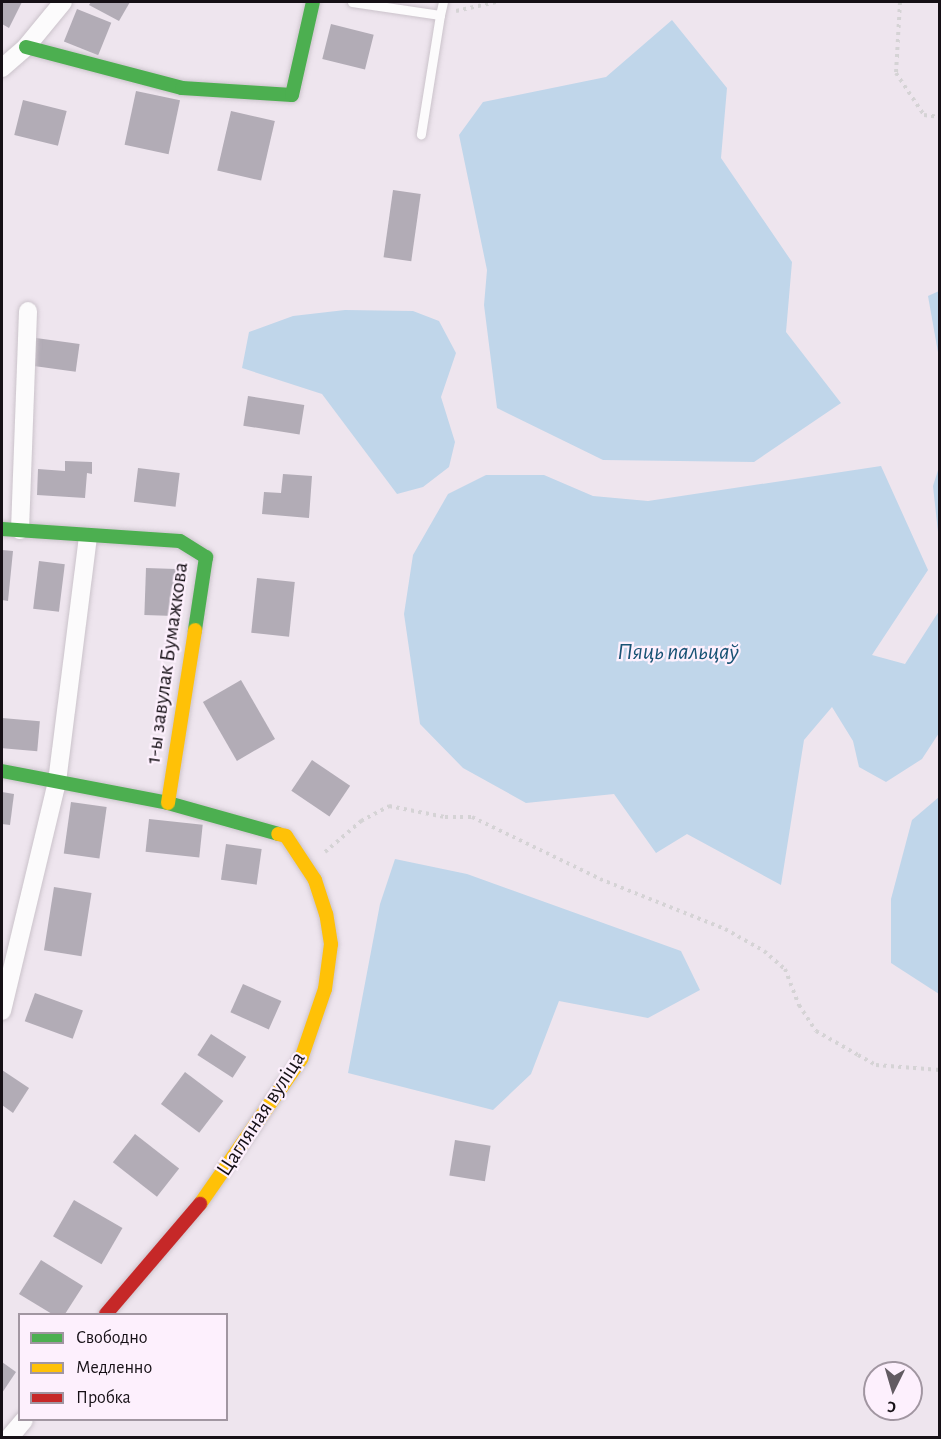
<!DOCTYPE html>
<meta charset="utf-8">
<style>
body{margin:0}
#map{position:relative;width:941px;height:1439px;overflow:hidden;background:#eee5ee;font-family:"Alegreya Sans",sans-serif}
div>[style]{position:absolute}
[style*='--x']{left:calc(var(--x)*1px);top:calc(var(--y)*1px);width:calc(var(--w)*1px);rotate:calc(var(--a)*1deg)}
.water>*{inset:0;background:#c0d6ea}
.building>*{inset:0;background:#b2acb6;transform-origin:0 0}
.path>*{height:4px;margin-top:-2px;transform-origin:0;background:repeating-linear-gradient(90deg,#d5d3d5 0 3px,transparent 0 7.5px)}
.roads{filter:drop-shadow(0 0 2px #cbc3cb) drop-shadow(0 0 2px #cbc3cb)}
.lane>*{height:9px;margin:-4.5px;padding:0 4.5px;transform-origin:4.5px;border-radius:4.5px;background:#fcfbfc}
.street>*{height:18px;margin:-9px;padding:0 9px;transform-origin:9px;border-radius:9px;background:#fcfbfc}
.fast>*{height:14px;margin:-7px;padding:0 7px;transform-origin:7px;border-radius:7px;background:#4caf50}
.slow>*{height:14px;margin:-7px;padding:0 7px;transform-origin:7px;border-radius:7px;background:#ffc107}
.jam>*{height:14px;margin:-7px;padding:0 7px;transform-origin:7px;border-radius:7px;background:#c62828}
span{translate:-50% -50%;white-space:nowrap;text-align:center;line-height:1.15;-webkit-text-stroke:4.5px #fdf0fd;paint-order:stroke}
.street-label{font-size:22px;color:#161016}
.water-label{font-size:24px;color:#195375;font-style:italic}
.frame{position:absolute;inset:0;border:3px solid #161016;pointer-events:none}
.legend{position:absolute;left:18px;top:1313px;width:210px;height:108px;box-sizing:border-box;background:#fdf0fd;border:2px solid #a196a1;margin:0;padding:8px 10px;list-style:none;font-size:18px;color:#161016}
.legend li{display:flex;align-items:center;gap:12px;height:30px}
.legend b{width:30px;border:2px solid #a196a1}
.north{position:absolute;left:863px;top:1361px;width:60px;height:60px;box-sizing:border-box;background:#fdf0fd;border:2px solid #a196a1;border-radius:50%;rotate:185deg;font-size:16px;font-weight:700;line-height:24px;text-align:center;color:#161016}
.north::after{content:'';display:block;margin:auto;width:21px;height:27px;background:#625b62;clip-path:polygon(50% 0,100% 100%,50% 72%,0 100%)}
</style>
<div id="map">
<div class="water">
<div style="clip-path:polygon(672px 20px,727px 88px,721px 158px,792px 262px,786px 332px,841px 403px,754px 462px,603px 460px,497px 408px,484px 305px,487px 270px,459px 135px,483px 102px,606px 77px)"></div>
<div style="clip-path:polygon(939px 291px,939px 358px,928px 296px)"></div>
<div style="clip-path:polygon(345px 310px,413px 311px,439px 321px,456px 353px,441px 397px,455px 442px,449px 467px,423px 487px,397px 494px,322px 394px,242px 368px,249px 332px,293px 316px)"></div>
<div style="clip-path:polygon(881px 466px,928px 570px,872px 655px,905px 664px,939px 611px,939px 733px,922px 759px,886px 782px,859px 767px,853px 741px,832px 707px,804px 740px,781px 885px,687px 834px,656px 853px,614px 794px,526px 803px,463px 768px,420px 724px,404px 614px,413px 555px,448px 494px,486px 475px,544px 475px,593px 496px,648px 501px)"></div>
<div style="clip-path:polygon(939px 467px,939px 541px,933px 486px)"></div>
<div style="clip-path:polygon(939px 797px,939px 994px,891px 963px,891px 899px,912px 820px)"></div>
<div style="clip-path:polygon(395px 859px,467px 874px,681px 951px,700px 990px,648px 1018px,559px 1001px,531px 1074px,493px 1110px,348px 1073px,380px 904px)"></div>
</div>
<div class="building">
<div style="clip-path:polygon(2px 2px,22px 2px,9px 28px,2px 24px)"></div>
<div style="clip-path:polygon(91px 2px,130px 2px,119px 21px,89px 5px)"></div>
<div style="left:77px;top:9px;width:37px;height:35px;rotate:22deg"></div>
<div style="left:331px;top:24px;width:44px;height:36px;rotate:14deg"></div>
<div style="left:136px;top:91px;width:45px;height:55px;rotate:12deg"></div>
<div style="left:23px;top:100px;width:45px;height:36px;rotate:14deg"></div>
<div style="left:231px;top:111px;width:45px;height:61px;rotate:13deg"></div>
<div style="left:393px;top:190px;width:28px;height:68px;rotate:8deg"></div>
<div style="left:36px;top:338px;width:44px;height:28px;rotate:8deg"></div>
<div style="left:248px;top:396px;width:57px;height:30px;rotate:9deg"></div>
<div style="clip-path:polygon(65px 461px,92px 462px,92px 474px,87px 473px,85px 498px,37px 495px,38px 469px,65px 471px)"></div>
<div style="left:138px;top:468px;width:42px;height:34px;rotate:7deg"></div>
<div style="clip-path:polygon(283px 474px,312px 476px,309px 518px,262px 514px,264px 492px,281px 493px)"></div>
<div style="clip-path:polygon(2px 550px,13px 551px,8px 601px,2px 600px)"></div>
<div style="left:39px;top:561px;width:26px;height:48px;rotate:7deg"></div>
<div style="left:146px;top:568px;width:30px;height:47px;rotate:2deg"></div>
<div style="left:257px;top:578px;width:38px;height:55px;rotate:6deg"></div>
<div style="left:241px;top:680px;width:68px;height:44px;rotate:60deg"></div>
<div style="left:2px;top:718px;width:38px;height:30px;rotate:5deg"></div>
<div style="left:312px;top:760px;width:46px;height:37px;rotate:34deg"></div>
<div style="clip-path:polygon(2px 792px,14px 794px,10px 825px,2px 824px)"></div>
<div style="left:71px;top:802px;width:36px;height:52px;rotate:8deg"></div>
<div style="left:149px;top:819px;width:54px;height:33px;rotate:6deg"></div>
<div style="left:226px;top:844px;width:36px;height:36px;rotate:8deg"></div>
<div style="left:54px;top:887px;width:38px;height:64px;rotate:9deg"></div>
<div style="left:243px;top:984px;width:42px;height:31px;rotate:24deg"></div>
<div style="left:35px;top:993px;width:51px;height:30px;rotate:20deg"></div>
<div style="left:211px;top:1034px;width:42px;height:25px;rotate:33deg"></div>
<div style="clip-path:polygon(2px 1070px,29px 1088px,13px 1113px,2px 1105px)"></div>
<div style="left:185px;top:1072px;width:48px;height:40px;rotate:37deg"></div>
<div style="left:135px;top:1134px;width:56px;height:36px;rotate:38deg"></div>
<div style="left:455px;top:1140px;width:36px;height:36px;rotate:9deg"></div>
<div style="left:74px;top:1200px;width:56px;height:42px;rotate:30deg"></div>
<div style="clip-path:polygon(41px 1260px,83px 1286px,65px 1314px,52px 1314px,19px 1294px)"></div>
<div style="clip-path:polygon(2px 1362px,16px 1372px,2px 1393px)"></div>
</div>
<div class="path">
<div style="--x:900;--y:2;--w:71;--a:93.2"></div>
<div style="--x:896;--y:73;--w:50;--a:56.3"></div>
<div style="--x:924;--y:115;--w:16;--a:7"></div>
<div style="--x:456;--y:11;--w:41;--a:-12.7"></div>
<div style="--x:325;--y:852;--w:48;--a:-40.7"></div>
<div style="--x:361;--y:821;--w:32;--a:-28"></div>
<div style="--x:389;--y:806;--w:57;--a:11.1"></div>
<div style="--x:445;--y:817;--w:27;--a:0"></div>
<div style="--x:472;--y:817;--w:142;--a:25.8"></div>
<div style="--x:600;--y:879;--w:135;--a:21.8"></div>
<div style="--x:725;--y:929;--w:45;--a:29.4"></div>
<div style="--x:764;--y:951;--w:28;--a:41"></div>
<div style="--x:785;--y:969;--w:39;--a:69"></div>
<div style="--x:799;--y:1005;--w:31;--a:57"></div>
<div style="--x:816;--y:1031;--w:48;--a:29.7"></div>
<div style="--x:858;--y:1055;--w:21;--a:29"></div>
<div style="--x:876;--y:1065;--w:64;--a:4.5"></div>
</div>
<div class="roads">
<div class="lane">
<div style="--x:352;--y:2;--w:89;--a:8.4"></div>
<div style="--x:440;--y:15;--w:121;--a:99.1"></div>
<div style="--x:440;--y:15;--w:13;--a:-77"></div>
</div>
<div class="street">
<div style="--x:2;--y:68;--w:32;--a:-41"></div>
<div style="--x:26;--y:47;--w:58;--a:-50.6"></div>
<div style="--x:20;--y:530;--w:219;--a:-87.9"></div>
<div style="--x:2;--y:1011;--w:236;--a:-76.5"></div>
<div style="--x:57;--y:782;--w:247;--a:-82.8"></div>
<div style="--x:9;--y:1438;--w:23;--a:-50"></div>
</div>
<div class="fast">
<div style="--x:26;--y:47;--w:161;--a:14.7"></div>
<div style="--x:182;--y:88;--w:110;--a:3.6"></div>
<div style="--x:292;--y:95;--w:95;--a:-77.3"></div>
<div style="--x:2;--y:529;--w:178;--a:3.9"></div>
<div style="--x:180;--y:541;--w:31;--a:32"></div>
<div style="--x:206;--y:557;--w:74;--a:98.6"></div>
<div style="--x:2;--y:771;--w:169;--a:10.9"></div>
<div style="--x:168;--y:803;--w:114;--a:15.7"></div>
</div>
<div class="slow">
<div style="--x:168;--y:803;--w:175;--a:-81.1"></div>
<div style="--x:200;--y:1204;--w:177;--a:-55.1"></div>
<div style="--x:301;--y:1059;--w:74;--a:-71.1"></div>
<div style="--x:325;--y:989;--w:45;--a:-82.4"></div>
<div style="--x:331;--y:944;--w:30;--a:-99"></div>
<div style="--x:326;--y:914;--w:36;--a:-108"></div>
<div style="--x:315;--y:880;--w:53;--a:-123.4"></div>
<div style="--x:286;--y:836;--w:8;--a:-166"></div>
</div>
<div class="jam">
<div style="--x:106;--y:1314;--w:145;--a:-49.5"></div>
</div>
</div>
<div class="street-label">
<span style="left:167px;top:663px;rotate:-82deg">1-ы завулак Бумажкова</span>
<span style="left:261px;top:1114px;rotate:-57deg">Цагляная вуліца</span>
</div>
<div class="water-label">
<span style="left:678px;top:653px">Пяць пальцаў</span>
</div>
<div class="frame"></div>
<ul class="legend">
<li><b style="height:8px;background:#4caf50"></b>Свободно</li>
<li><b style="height:8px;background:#ffc107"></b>Медленно</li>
<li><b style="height:8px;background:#c62828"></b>Пробка</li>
</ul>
<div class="north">С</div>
</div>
